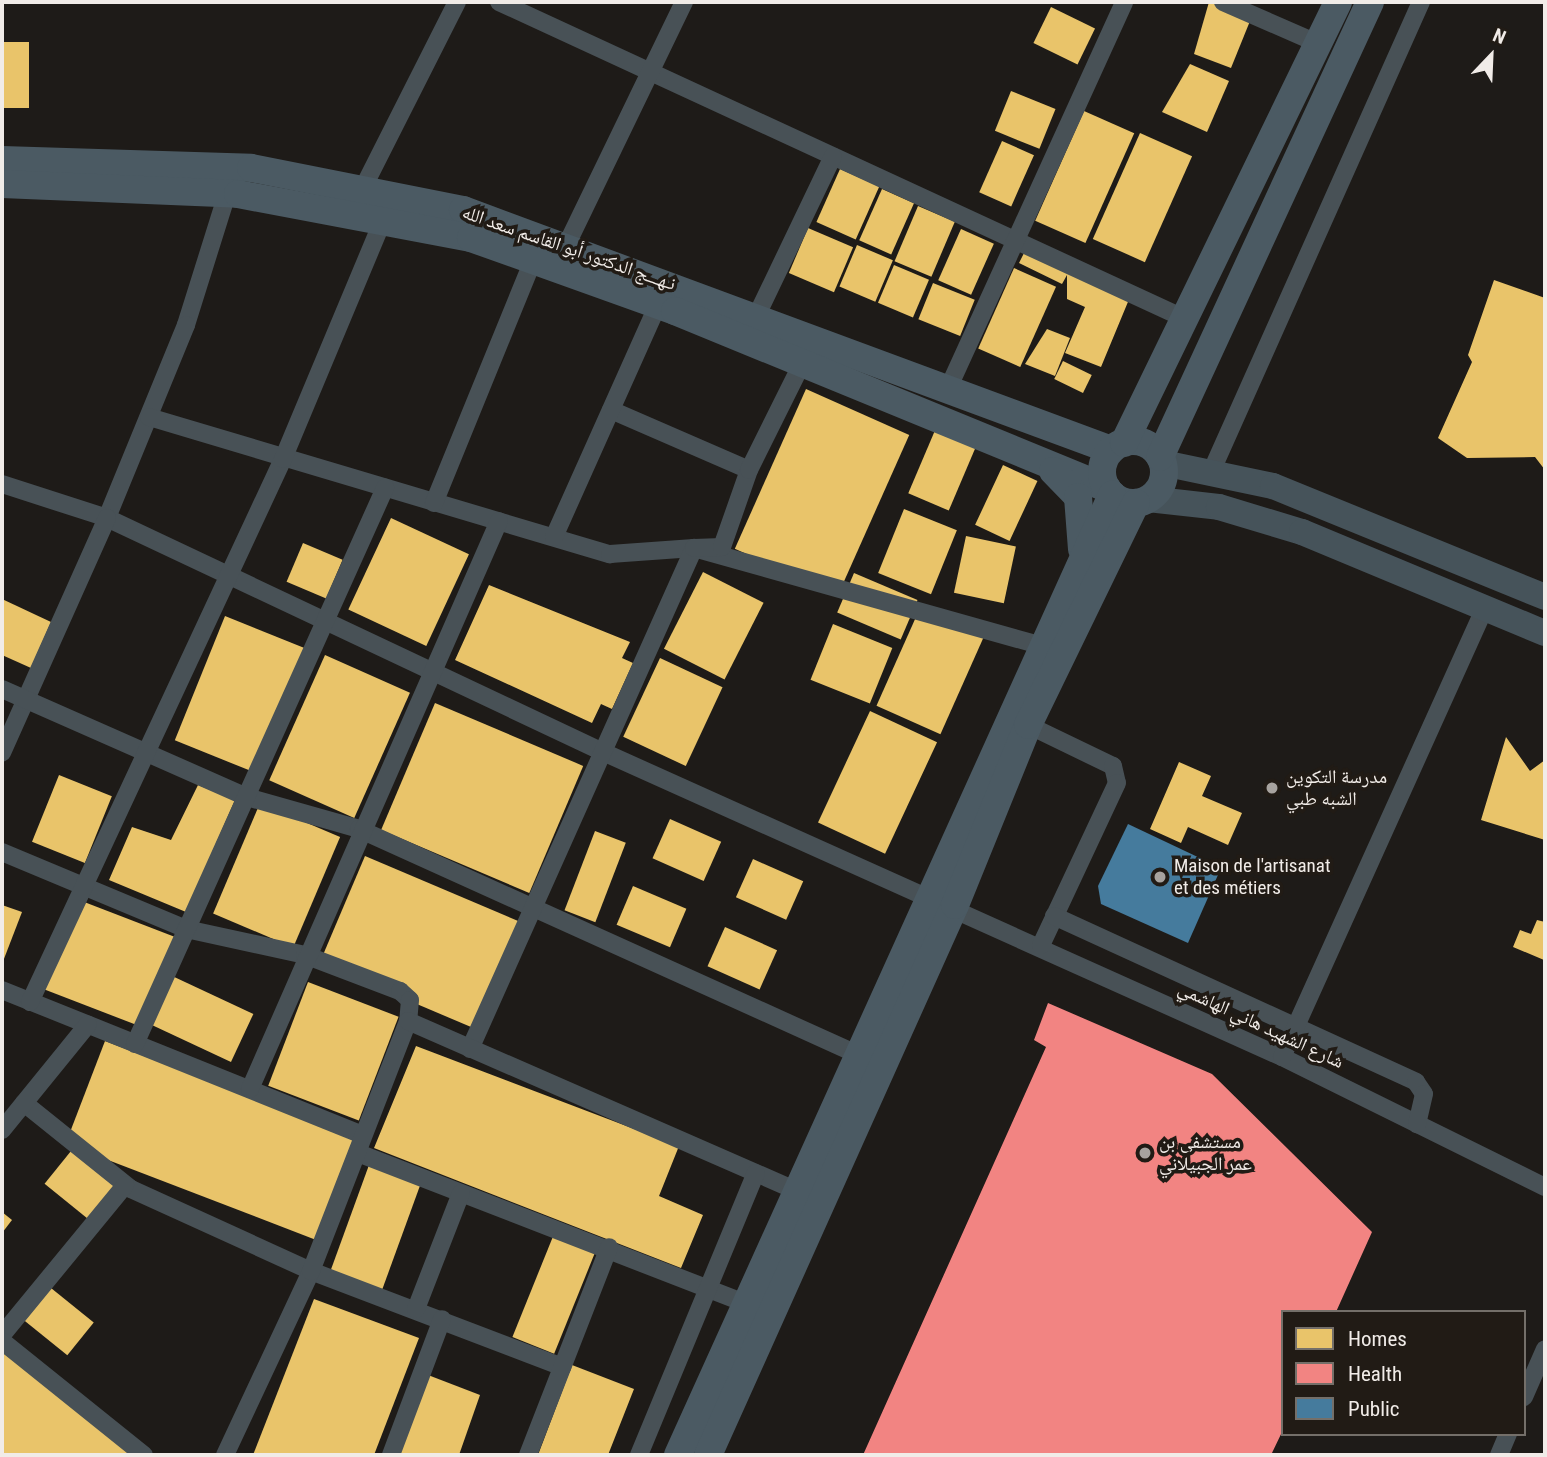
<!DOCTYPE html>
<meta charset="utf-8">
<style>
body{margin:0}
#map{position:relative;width:1547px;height:1457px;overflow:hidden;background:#1e1b18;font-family:"Roboto Condensed","Noto Naskh Arabic",sans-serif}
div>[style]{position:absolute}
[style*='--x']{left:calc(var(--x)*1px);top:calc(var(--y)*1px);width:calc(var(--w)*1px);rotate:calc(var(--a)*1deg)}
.homes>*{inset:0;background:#e9c46a;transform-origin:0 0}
.health>*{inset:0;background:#f28482}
.public>*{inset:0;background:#457b9d}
.minor>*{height:18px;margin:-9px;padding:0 9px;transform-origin:9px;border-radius:9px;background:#485156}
.secondary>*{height:26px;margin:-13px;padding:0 13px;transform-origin:13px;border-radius:13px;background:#46535a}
.primary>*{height:28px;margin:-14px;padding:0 14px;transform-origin:14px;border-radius:14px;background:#4b5a63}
.primary>.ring{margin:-14px;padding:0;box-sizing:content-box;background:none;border:28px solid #4b5a63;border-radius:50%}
.dots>*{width:19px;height:19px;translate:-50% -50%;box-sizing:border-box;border:4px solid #211b15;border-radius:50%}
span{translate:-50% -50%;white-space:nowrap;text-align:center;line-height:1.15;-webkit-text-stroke:7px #211b15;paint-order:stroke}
.street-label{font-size:19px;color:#f1ece8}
.poi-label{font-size:19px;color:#f1ece8}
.left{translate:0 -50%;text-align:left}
.frame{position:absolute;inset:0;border:4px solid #f1ece8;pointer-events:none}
.legend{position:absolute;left:1281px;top:1310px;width:245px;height:126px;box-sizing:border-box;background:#211b15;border:2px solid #746f69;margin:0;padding:9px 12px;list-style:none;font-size:21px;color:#f1ece8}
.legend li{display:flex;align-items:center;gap:14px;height:35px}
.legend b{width:35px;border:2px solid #746f69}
.north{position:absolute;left:1456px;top:21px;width:70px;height:70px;-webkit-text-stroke:5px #211b15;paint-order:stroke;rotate:23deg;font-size:19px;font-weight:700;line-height:28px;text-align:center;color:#f1ece8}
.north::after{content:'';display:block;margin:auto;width:24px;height:32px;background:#f1ece8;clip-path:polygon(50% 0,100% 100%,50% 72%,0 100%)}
</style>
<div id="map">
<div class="homes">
<div style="clip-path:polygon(1209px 2px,1222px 2px,1250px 21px,1231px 68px,1194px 54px)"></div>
<div style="left:1051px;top:7px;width:49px;height:40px;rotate:26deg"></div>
<div style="left:2px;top:42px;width:27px;height:66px"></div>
<div style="clip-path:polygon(1190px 64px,1229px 81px,1207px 132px,1162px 112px)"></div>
<div style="left:1011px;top:91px;width:48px;height:43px;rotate:22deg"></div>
<div style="left:1084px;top:111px;width:55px;height:120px;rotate:24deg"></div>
<div style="left:1140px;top:133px;width:57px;height:116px;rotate:24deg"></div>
<div style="left:1002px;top:141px;width:35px;height:56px;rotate:24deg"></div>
<div style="left:840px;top:169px;width:43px;height:58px;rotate:24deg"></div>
<div style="left:882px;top:189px;width:35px;height:56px;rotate:24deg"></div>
<div style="left:918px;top:206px;width:40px;height:60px;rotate:23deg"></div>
<div style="left:808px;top:228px;width:49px;height:49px;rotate:23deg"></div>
<div style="left:961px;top:229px;width:36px;height:56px;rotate:24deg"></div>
<div style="left:857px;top:245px;width:39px;height:45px;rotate:23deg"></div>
<div style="clip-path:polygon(1028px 245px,1130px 297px,1101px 367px,1065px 353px,1085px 307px,1067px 299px,1067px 275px,1062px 284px,1019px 263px)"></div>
<div style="left:894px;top:265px;width:38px;height:41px;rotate:23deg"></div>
<div style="left:1014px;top:268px;width:46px;height:88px;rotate:24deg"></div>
<div style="clip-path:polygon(1494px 280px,1545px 298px,1545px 470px,1535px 457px,1467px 458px,1438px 438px,1472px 362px,1468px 355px)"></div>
<div style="left:933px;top:283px;width:45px;height:39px;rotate:22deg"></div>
<div style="clip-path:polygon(1047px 329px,1070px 338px,1055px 376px,1025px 364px)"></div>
<div style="left:1063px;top:361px;width:32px;height:20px;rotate:26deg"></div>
<div style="left:806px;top:389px;width:113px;height:175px;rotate:24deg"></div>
<div style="left:936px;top:428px;width:44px;height:71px;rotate:23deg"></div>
<div style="left:1003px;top:465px;width:38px;height:66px;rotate:25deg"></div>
<div style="left:904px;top:509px;width:57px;height:69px;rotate:22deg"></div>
<div style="left:391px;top:518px;width:86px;height:101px;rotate:25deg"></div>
<div style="left:966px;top:536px;width:51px;height:58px;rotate:12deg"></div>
<div style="left:303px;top:543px;width:43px;height:42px;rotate:23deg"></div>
<div style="left:703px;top:572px;width:68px;height:86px;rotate:27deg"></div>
<div style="left:854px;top:573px;width:69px;height:43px;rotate:23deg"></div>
<div style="clip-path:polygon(489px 585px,630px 642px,622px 658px,633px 663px,612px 709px,601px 704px,592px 723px,455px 660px)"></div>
<div style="clip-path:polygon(2px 599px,51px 622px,31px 668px,2px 655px)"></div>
<div style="left:920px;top:608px;width:70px;height:107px;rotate:24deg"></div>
<div style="left:225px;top:616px;width:87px;height:134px;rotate:22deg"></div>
<div style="left:833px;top:624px;width:64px;height:60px;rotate:22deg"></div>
<div style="left:325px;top:655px;width:93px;height:137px;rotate:24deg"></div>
<div style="left:660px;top:658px;width:69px;height:87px;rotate:25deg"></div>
<div style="left:435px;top:703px;width:161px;height:138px;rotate:23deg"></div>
<div style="left:870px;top:711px;width:74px;height:123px;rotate:25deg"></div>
<div style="clip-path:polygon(1506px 737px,1530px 771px,1545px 760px,1545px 840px,1481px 820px)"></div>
<div style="clip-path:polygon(1179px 762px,1211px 776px,1202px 796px,1242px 813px,1228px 845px,1188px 827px,1181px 843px,1150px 829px)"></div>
<div style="left:59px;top:775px;width:57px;height:72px;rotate:22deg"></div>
<div style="clip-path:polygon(198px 785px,235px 800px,186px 912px,109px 880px,132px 827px,171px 840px)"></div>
<div style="left:260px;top:803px;width:87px;height:120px;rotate:23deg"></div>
<div style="left:670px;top:819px;width:56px;height:43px;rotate:24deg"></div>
<div style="left:595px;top:831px;width:33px;height:85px;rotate:21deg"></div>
<div style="left:365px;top:856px;width:167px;height:116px;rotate:23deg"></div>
<div style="left:753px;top:859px;width:55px;height:42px;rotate:24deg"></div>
<div style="left:633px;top:886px;width:58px;height:42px;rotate:23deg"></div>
<div style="left:79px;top:900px;width:105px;height:96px;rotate:21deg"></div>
<div style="clip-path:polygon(2px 905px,22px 912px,2px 964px)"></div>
<div style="clip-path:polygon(1537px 920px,1545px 922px,1544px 960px,1513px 947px,1520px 930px,1531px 934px)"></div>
<div style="left:725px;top:927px;width:57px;height:43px;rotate:24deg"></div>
<div style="left:170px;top:975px;width:92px;height:53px;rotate:25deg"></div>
<div style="left:308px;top:982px;width:97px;height:111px;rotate:21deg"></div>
<div style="left:105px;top:1041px;width:267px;height:110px;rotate:21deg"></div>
<div style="clip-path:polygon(416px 1046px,679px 1146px,659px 1196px,703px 1215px,681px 1268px,374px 1148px)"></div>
<div style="left:71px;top:1151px;width:56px;height:42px;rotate:39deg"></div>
<div style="left:369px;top:1165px;width:55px;height:113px;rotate:20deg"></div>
<div style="clip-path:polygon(2px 1212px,12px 1220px,2px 1233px)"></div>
<div style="left:554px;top:1234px;width:45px;height:111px;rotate:22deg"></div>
<div style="left:51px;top:1288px;width:55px;height:42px;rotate:39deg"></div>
<div style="clip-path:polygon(314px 1299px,419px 1338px,374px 1455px,253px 1455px)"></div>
<div style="clip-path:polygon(2px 1352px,138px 1455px,2px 1455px)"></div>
<div style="clip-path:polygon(572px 1365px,634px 1389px,608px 1455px,538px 1455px)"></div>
<div style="clip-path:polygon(428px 1375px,480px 1395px,459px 1455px,398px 1455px)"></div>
</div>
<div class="health">
<div style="clip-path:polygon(1048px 1003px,1212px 1074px,1372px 1232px,1336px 1312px,1283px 1312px,1283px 1430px,1271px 1455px,863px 1455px,1046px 1047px,1034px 1040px)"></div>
</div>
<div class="public">
<div style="clip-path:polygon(1128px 824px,1221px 868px,1188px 943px,1101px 904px,1098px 886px)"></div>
</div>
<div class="minor">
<div style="--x:499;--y:2;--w:759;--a:24.78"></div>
<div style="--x:1223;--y:2;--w:105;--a:23.6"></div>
<div style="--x:363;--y:188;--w:208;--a:-63.2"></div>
<div style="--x:227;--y:194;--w:137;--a:107.4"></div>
<div style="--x:186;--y:325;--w:209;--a:112.3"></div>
<div style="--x:107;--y:518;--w:548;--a:25.26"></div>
<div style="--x:603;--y:752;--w:744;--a:24.19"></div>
<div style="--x:1282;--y:1057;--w:293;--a:26.3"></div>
<div style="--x:567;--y:244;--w:269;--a:-64.2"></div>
<div style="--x:756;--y:317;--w:178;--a:-64.4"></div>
<div style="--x:947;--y:391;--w:427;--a:-65.5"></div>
<div style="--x:611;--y:410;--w:150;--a:23.5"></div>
<div style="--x:149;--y:417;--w:481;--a:16.6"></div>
<div style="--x:610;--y:554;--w:84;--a:-4.1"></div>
<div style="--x:694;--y:548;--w:362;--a:15.7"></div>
<div style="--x:1212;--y:470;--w:513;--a:-65.94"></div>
<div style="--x:2;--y:484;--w:110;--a:17.9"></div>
<div style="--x:107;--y:518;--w:257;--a:114.1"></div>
<div style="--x:434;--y:503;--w:267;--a:-67.8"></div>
<div style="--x:554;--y:537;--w:255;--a:-65.9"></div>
<div style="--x:2;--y:689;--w:268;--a:23.8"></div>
<div style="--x:247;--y:797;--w:116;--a:15.9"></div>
<div style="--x:359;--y:829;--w:551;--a:24.33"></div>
<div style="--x:1028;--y:725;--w:94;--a:25.8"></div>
<div style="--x:1113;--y:766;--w:17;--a:77"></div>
<div style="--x:1117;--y:783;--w:179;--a:115.1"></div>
<div style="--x:2;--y:852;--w:199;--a:22.7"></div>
<div style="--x:186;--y:929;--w:122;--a:12.3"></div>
<div style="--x:305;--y:955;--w:102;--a:20.8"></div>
<div style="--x:400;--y:991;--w:13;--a:42"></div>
<div style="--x:410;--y:1000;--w:21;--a:95"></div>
<div style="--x:1054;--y:916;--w:398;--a:24.6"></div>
<div style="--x:1416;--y:1082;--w:14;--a:56"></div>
<div style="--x:1424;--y:1094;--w:31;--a:103"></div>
<div style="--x:2;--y:990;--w:389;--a:21.9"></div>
<div style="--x:30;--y:1002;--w:599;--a:-65.02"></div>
<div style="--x:283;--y:459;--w:262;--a:-67.3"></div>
<div style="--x:135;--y:1044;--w:610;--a:-65.79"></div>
<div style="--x:470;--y:1049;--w:549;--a:-65.91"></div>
<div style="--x:694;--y:548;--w:28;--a:-2"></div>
<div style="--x:722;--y:547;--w:82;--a:-70.7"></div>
<div style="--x:749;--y:470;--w:119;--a:-63.6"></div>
<div style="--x:1282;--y:1057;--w:494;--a:-65.7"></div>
<div style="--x:250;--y:1089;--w:620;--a:-66.33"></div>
<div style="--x:24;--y:1103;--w:137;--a:38.8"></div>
<div style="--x:131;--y:1189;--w:198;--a:24.5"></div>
<div style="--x:311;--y:1271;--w:269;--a:20.9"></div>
<div style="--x:2;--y:1130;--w:136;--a:-50.9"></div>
<div style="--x:358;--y:1153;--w:418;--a:21.2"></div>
<div style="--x:416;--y:1309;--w:124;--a:-68.8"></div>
<div style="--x:2;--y:1335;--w:194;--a:-50.6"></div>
<div style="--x:2;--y:1341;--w:182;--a:38.8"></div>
<div style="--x:1524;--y:1397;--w:52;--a:-66.4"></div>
<div style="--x:225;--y:1455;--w:203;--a:-64.9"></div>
<div style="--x:311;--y:1271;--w:268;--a:-68.8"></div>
<div style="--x:408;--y:1021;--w:427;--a:23.6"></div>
<div style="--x:391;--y:1455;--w:145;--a:-69.4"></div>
<div style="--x:528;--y:1455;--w:223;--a:-68.7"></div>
<div style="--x:639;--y:1455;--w:305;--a:-67.5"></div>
<div style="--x:1499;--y:1455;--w:23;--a:-67"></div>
</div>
<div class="secondary">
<div style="--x:1163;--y:463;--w:112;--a:11.8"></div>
<div style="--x:1273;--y:486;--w:294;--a:22.2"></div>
<div style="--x:1148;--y:499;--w:71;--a:6.4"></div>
<div style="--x:1219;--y:507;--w:87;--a:16.8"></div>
<div style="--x:1302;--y:532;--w:263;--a:22.6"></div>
</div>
<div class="primary">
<div style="--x:2;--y:160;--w:249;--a:1.8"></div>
<div style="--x:251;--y:168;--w:216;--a:11.2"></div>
<div style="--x:463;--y:210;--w:691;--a:20.32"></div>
<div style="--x:2;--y:184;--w:236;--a:2.4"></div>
<div style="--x:238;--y:194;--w:237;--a:10.7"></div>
<div style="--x:471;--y:238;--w:217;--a:19.7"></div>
<div style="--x:675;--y:311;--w:467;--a:22.3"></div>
<div class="ring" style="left:1102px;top:441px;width:34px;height:34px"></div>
<div style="--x:1124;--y:443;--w:490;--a:-64.1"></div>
<div style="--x:1160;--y:457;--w:501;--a:-65.22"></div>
<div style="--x:1053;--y:471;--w:36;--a:46"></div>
<div style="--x:1078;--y:497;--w:52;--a:85.6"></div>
<div style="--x:678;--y:1455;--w:1054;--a:-65.67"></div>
<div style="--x:708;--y:1455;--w:603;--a:-65.82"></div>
<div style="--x:955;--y:905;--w:194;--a:-67.9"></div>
<div style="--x:1028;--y:725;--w:247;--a:-64.1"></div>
</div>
<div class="dots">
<div style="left:1272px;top:788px;background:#a7a39f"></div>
<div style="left:1160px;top:877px;background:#a7a39f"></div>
<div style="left:1145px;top:1153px;background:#a7a39f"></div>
</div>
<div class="street-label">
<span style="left:569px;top:248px;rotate:19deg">نـهـــج الدكتور أبو القاسم سعد الله</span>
<span style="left:1261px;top:1025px;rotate:25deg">شارع الشهيد هاني الهاشمي</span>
</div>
<div class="poi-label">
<span class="left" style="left:1286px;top:788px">مدرسة التكوين<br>الشبه طبي</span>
<span class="left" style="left:1174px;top:877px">Maison de l'artisanat<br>et des métiers</span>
<span class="left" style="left:1159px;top:1153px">مستشفى بن<br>عمر الجبيلاني</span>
</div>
<div class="frame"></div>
<ul class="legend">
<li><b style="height:19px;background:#e9c46a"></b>Homes</li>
<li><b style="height:19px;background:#f28482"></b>Health</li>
<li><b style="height:19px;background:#457b9d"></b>Public</li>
</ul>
<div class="north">N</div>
</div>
